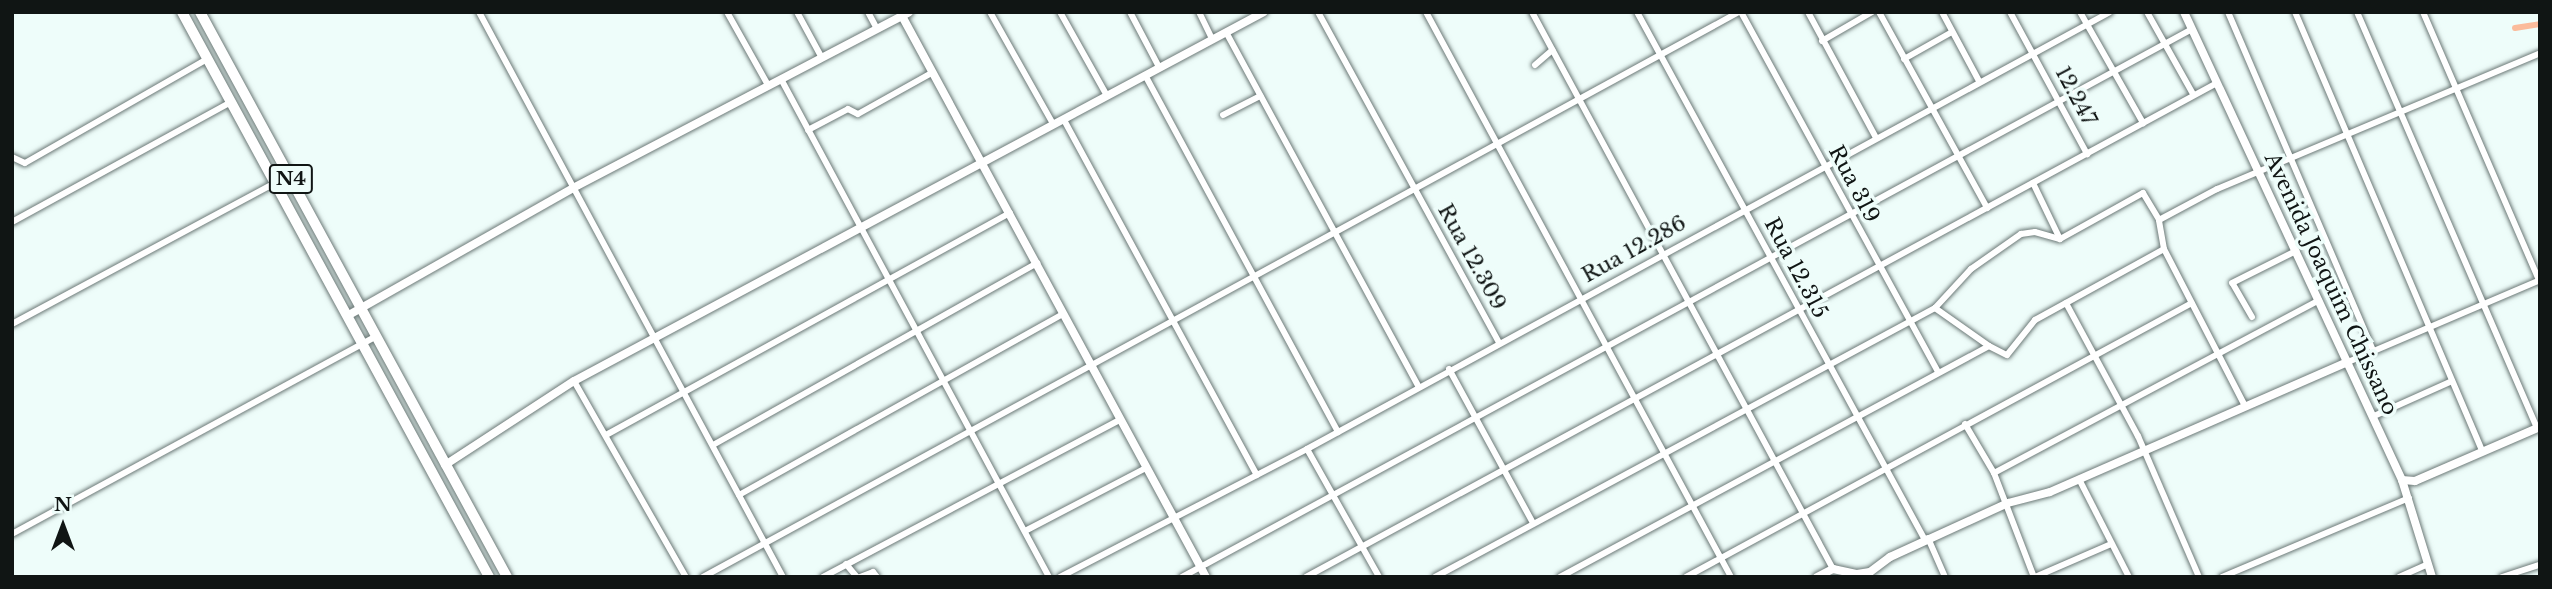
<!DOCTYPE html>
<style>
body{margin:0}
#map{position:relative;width:2552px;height:589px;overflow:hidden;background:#eefdfa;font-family:"Libre Baskerville",serif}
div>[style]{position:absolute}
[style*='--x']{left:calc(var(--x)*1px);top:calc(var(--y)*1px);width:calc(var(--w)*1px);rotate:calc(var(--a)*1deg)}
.canal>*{height:6px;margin:-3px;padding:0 3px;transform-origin:3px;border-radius:3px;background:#fbbb9b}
.roads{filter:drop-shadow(0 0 2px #6c7977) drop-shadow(0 0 2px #6c7977)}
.minor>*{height:6px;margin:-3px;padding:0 3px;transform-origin:3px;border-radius:3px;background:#fff}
.tertiary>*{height:8px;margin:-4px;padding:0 4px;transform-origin:4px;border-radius:4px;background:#fff}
.trunk>*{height:10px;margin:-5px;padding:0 5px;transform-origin:5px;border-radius:5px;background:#fff}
span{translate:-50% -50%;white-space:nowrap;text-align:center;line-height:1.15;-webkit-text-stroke:7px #eefdfa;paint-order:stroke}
.shield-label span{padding:2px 5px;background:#eefdfa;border:2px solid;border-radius:5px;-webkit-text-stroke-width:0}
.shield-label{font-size:19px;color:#101514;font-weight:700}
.street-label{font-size:21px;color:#101514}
.frame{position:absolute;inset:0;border:14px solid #101514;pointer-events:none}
.north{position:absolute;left:28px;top:491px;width:70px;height:70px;-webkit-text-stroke:5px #eefdfa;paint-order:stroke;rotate:0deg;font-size:19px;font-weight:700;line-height:28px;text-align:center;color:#101514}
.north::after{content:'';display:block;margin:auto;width:24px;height:32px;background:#101514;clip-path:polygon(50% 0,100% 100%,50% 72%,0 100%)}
</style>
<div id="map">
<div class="canal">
<div style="--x:2515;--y:28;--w:25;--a:-9"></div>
</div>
<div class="roads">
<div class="minor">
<div style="--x:479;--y:12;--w:642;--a:61.72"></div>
<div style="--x:727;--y:12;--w:84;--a:60.7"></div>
<div style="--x:797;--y:12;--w:52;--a:61.5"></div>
<div style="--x:868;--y:12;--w:19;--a:62"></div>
<div style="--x:990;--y:12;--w:129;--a:60.6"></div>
<div style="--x:1060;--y:12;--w:94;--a:60.7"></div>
<div style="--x:1130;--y:12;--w:62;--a:62.2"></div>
<div style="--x:1199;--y:12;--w:30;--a:64"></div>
<div style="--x:1318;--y:12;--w:377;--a:61.3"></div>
<div style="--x:1426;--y:12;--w:642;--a:61.64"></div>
<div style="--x:1532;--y:12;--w:633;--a:61.61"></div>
<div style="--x:1637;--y:12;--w:601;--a:61.39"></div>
<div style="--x:1741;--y:12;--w:410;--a:61.3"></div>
<div style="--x:1808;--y:12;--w:143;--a:61.6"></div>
<div style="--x:1879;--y:12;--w:224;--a:61.1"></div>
<div style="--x:1942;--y:12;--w:78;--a:61.8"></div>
<div style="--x:2010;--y:12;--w:162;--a:61.5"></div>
<div style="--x:2080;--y:12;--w:128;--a:60.4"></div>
<div style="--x:2147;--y:12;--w:94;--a:60.7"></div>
<div style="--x:2228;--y:12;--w:369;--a:66.8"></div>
<div style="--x:2295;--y:12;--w:477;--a:66.9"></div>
<div style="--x:2357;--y:12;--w:453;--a:66.6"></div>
<div style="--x:2423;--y:12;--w:294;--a:66.6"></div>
<div style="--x:1226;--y:32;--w:404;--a:61.5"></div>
<div style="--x:1822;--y:41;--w:58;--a:-30.1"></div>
<div style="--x:1904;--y:59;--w:55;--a:-29.4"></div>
<div style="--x:1535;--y:65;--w:23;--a:-41"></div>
<div style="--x:1145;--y:75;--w:406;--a:61.6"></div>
<div style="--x:781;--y:79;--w:566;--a:61.71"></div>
<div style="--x:1223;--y:115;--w:42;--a:-27.2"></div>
<div style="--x:1064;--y:120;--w:404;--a:61.5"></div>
<div style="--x:808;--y:130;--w:45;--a:-27.7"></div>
<div style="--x:848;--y:109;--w:11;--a:27"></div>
<div style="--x:858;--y:114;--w:86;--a:-29.2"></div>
<div style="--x:12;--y:157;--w:14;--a:25"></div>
<div style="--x:25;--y:163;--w:210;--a:-29.7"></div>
<div style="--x:2033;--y:183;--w:62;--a:64.3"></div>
<div style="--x:12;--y:222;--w:250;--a:-28.7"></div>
<div style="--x:2066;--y:303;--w:151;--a:61.6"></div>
<div style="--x:2138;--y:436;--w:154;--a:66.6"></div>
<div style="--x:1935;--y:308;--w:66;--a:35.1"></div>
<div style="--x:2252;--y:317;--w:39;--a:-120"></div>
<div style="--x:2232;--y:283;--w:72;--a:-26.6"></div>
<div style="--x:12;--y:324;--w:298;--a:-28.2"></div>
<div style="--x:2348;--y:362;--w:209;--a:-23.1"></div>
<div style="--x:1449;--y:369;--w:175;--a:61.4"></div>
<div style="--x:574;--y:381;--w:226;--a:60.3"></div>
<div style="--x:2245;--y:406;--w:177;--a:-117.3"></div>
<div style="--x:2164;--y:249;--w:29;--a:-100"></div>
<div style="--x:2159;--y:220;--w:66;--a:-28.1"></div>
<div style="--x:2217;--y:189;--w:350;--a:-22.8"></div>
<div style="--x:2374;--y:416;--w:85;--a:-24.2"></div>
<div style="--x:1965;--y:424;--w:57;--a:59.4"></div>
<div style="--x:1994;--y:473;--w:111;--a:69"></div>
<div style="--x:606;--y:435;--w:461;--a:-28.8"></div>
<div style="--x:713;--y:445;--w:372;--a:-29.3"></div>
<div style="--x:1307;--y:449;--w:147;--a:60.6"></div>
<div style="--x:1994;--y:473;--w:368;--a:-28"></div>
<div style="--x:2079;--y:479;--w:110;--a:63"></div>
<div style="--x:739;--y:495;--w:371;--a:-29.2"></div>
<div style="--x:1025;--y:531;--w:136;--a:-27.5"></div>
<div style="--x:12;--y:534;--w:413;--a:-28.5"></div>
<div style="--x:1928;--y:538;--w:43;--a:66.4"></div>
<div style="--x:846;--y:564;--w:17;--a:50"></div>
<div style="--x:703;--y:577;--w:1180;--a:-28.61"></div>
<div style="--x:823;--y:577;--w:336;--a:-27.9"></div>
<div style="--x:860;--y:577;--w:14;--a:-21"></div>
<div style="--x:873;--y:572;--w:6;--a:51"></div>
<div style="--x:1060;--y:577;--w:278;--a:-27.4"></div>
<div style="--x:1307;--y:449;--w:914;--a:-28.56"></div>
<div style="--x:1182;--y:577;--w:1149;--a:-28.48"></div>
<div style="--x:1306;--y:577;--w:1036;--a:-28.47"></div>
<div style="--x:1435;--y:577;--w:568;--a:-28.28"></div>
<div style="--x:1935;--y:308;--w:53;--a:-47.3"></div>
<div style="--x:1971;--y:269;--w:61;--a:-35"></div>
<div style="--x:2021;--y:234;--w:14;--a:-8"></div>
<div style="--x:2035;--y:232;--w:26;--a:16"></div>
<div style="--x:2060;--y:239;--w:95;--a:-29"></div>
<div style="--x:2143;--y:193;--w:31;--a:59"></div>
<div style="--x:1560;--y:577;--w:487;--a:-28.3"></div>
<div style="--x:1989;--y:346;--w:20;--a:27"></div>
<div style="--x:2007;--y:355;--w:45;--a:-51.3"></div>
<div style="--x:2035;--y:320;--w:147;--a:-28.8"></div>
<div style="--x:1686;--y:577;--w:575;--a:-28.44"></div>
<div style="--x:2035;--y:577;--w:83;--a:-23.5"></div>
<div style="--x:2222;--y:577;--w:203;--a:-22.9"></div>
<div style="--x:2399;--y:577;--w:32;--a:-24"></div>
<div style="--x:2502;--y:577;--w:40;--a:-18"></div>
</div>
<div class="tertiary">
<div style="--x:2184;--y:12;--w:516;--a:65.02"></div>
<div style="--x:2402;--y:480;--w:102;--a:72.8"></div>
<div style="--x:902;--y:16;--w:638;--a:61.55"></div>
<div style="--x:347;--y:316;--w:260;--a:-29.5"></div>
<div style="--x:573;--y:188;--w:379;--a:-27.6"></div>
<div style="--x:445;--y:465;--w:154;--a:-33.1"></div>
<div style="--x:574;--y:381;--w:782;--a:-28.14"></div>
<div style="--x:2402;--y:480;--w:13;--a:4"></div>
<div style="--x:2415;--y:481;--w:136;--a:-23.4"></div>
<div style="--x:1817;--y:577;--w:18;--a:-27"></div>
<div style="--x:1833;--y:569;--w:25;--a:12"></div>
<div style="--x:1857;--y:574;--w:13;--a:-9"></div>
<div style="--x:1870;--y:572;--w:25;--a:-37"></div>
<div style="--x:1890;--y:557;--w:130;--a:-24.6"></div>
<div style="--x:2008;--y:503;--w:43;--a:-14.7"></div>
<div style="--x:2050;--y:492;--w:325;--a:-23.6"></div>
</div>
<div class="trunk">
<div style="--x:182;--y:12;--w:643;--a:61.48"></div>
<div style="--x:200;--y:12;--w:643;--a:61.48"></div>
</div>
</div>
<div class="shield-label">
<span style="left:291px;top:179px">N4</span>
</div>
<div class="street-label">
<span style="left:2076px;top:96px;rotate:62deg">12.247</span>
<span style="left:1854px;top:184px;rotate:62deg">Rua 319</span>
<span style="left:1634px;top:249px;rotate:-29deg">Rua 12.286</span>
<span style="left:1472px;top:257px;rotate:61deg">Rua 12.309</span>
<span style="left:1796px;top:268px;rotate:62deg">Rua 12.315</span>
<span style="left:2331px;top:284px;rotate:65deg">Avenida Joaquim Chissano</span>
</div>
<div class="frame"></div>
<div class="north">N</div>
</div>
